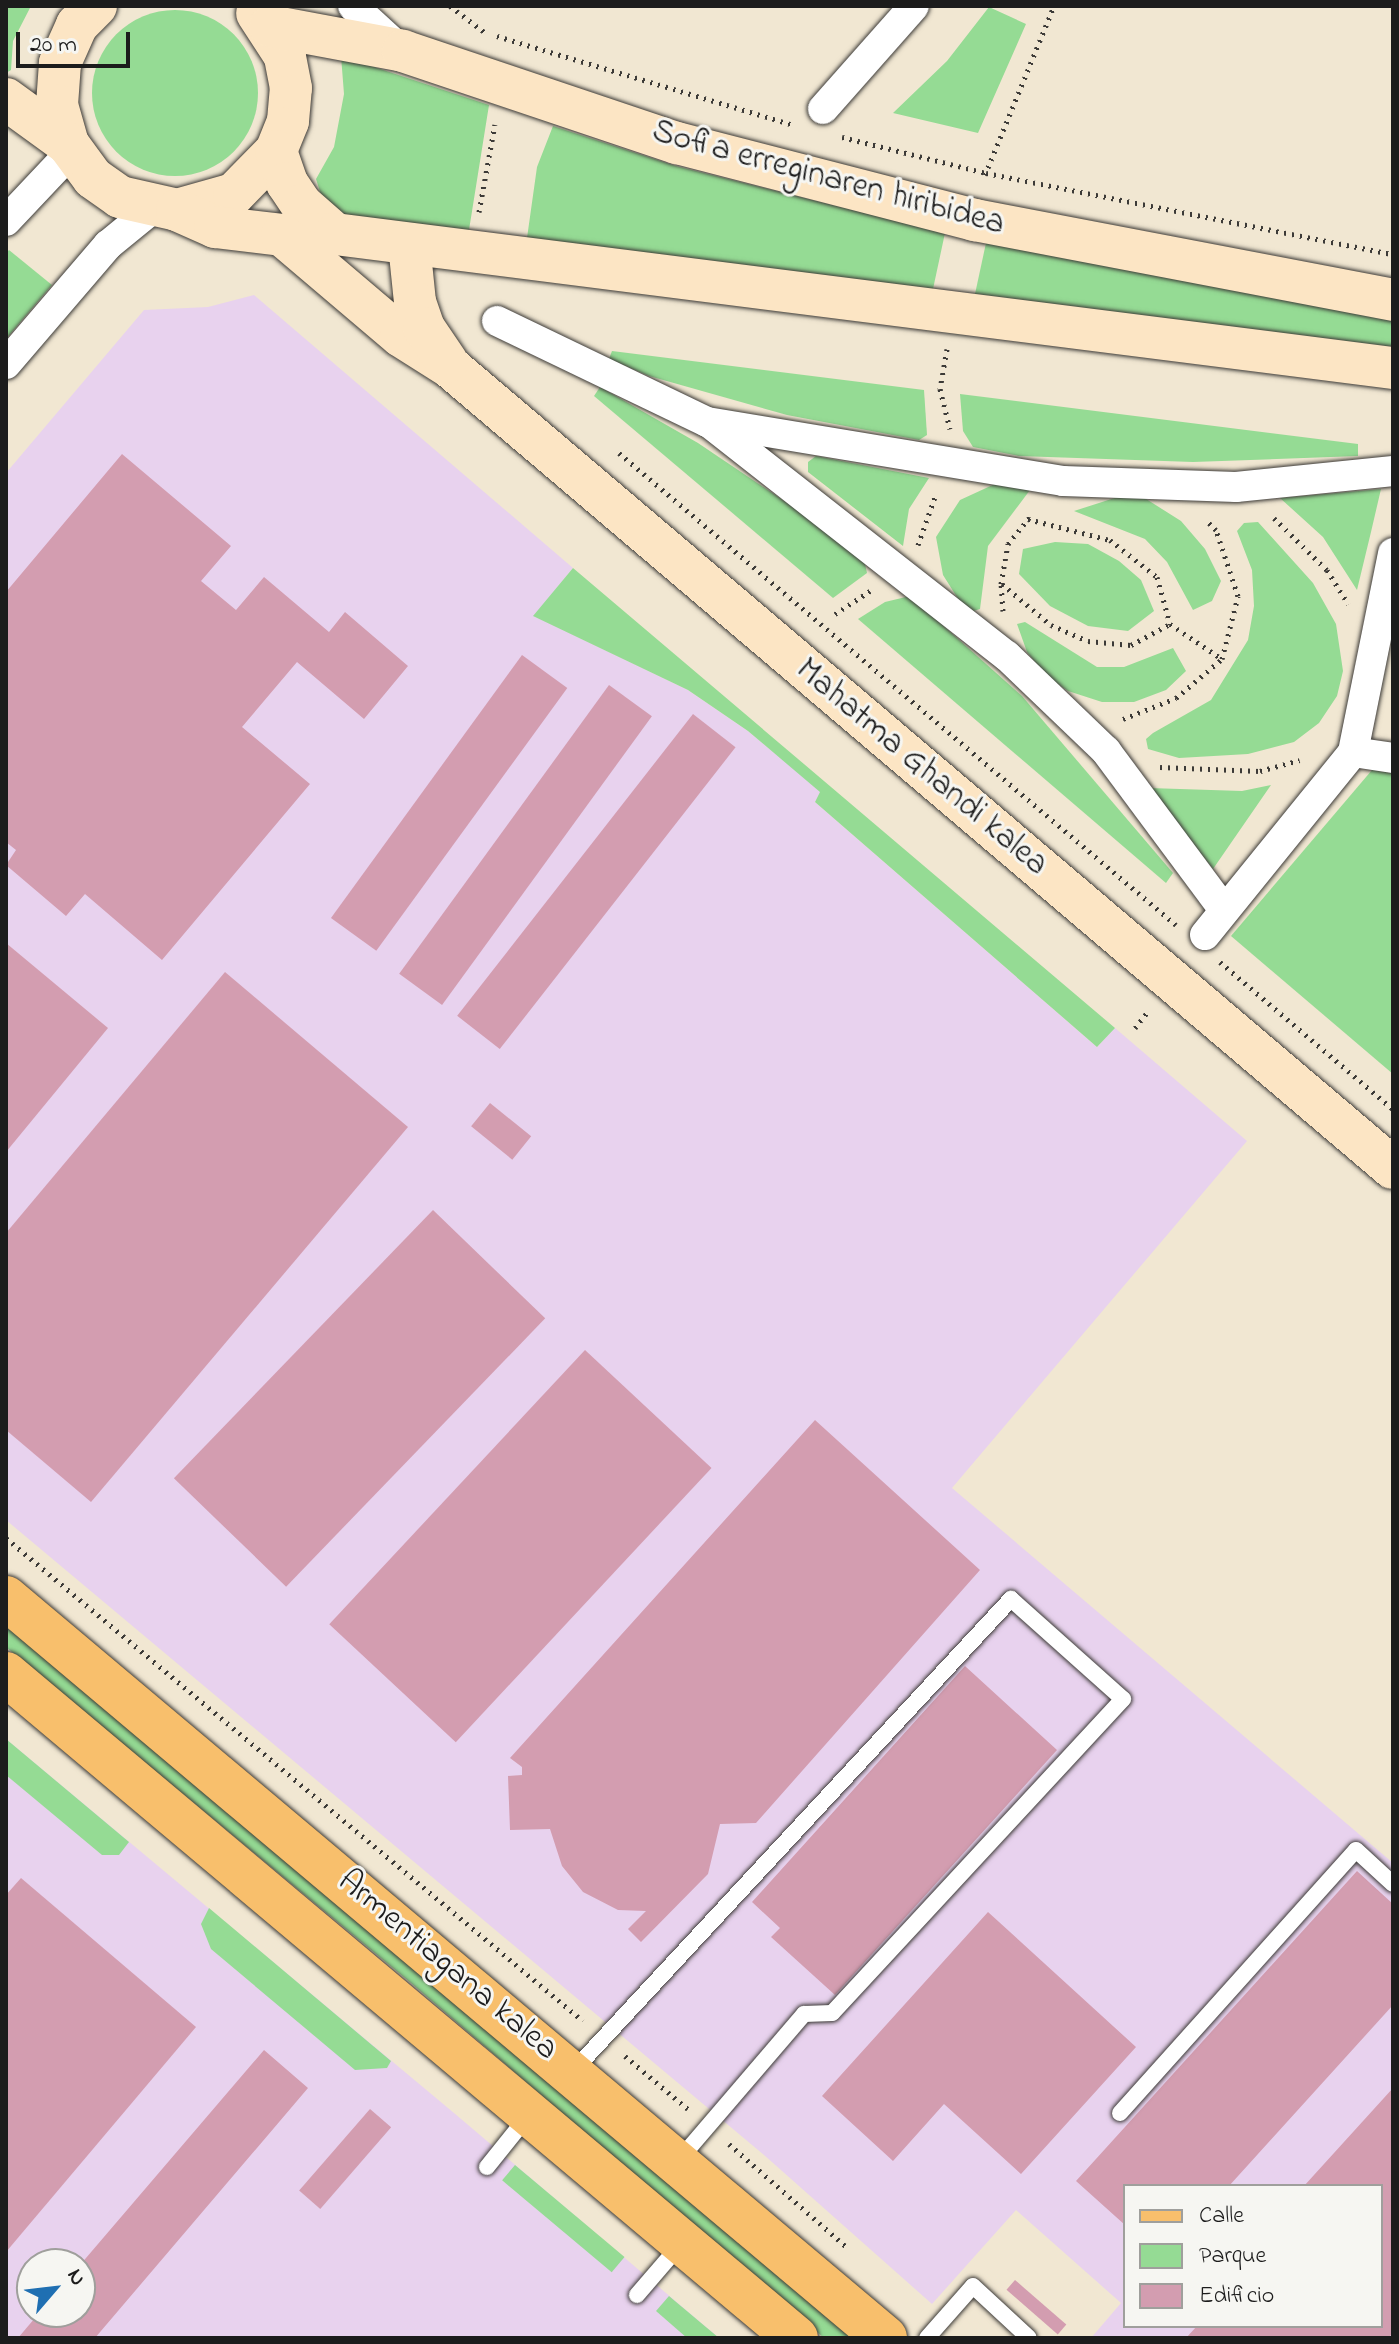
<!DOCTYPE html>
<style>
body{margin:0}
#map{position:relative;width:1399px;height:2344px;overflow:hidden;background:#f1e7d2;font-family:"Indie Flower",sans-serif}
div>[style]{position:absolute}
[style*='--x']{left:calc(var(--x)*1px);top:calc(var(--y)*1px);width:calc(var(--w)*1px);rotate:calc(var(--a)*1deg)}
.built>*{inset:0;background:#e8d2ee}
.green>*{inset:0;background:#95db94;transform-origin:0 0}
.round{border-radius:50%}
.building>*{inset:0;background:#d39db0;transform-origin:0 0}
.path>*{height:5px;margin-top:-2.5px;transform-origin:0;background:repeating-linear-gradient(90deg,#3c3a37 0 2px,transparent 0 8px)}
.roads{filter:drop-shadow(0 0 2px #3c3a37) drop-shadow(0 0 2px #3c3a37)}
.lane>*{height:16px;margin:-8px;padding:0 8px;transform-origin:8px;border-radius:8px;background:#fff}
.street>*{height:30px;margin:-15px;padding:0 15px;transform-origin:15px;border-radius:15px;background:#fff}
.secondary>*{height:42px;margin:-21px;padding:0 21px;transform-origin:21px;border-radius:21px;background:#fce5c4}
.primary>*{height:44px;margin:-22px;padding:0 22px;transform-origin:22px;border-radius:22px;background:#f8bf6c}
span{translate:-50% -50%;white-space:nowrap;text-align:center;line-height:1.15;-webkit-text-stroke:6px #f6f6f2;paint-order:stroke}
.street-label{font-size:34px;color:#1c1c1c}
.frame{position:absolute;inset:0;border:8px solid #1c1c1c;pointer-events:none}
.legend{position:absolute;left:1123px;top:2184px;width:260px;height:144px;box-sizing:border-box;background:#f6f6f2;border:2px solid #9f9f9c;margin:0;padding:10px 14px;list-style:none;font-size:24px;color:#1c1c1c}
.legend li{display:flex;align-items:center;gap:16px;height:40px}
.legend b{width:40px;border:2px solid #9f9f9c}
.north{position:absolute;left:16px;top:2248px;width:80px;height:80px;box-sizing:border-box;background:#f6f6f2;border:2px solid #9f9f9c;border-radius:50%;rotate:62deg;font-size:22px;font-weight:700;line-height:32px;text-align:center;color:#1c1c1c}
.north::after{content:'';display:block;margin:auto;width:28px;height:36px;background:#1f6fb2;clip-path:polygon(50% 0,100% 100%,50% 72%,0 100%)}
.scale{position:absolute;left:16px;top:32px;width:114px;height:36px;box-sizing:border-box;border:4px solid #1c1c1c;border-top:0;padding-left:10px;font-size:24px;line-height:28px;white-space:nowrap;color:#1c1c1c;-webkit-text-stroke:6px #f6f6f2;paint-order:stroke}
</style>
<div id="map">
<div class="built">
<div style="clip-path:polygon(evenodd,254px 295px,573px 568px,534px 616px,688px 690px,748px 731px,821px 792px,815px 802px,1097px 1047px,1115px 1028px,1247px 1141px,952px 1488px,1393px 1863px,1393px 2338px,1091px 2338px,1121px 2303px,1016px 2210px,932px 2304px,764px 2155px,6px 1520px,6px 473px,144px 310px,208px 307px,254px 295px,1125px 2186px,1381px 2186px,1381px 2326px,1125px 2326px,1125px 2186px)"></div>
<div style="clip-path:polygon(evenodd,6px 1739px,454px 2113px,719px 2338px,6px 2338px,6px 1739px,32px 2264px,80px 2264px,80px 2312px,32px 2312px,32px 2264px)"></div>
</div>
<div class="green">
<div style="clip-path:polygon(6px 6px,31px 6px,13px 41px,11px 70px,6px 73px)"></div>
<div style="clip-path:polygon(989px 7px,1026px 24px,978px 133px,893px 113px,947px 61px)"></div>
<div class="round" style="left:92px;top:10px;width:166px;height:166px"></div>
<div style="clip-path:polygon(341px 56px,489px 105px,469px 230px,339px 214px,322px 198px,316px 179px,334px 147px,344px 94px)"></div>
<div style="clip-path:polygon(553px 126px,676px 166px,945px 233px,933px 289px,527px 238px,537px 167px)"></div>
<div style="clip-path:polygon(986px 243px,1393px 320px,1393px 347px,975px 294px)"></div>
<div style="clip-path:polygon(9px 250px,52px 285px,6px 339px,6px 253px)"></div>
<div style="clip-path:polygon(612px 351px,924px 390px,927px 435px,919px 440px,787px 415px,649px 376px,609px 359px)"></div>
<div style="clip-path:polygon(600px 387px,698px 443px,811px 519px,864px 560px,867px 573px,833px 598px,594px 396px)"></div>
<div style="clip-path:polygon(960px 394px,1358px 444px,1358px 456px,1193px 462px,1019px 456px,973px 447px,963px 431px)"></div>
<div style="clip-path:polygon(816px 456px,929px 478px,909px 509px,903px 546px,808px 472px,808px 462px)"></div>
<div style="clip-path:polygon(1010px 477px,1030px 490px,988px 546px,980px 609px,967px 613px,943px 575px,936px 537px,960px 500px)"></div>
<div style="clip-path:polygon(1381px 489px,1371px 532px,1357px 590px,1323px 537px,1280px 498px)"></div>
<div style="clip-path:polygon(1127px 494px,1143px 497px,1181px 521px,1205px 549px,1221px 581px,1212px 601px,1193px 610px,1167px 562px,1145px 539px,1074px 511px)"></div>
<div style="clip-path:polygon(1258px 522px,1313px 583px,1336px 624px,1343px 671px,1337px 696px,1319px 723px,1294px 742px,1248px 754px,1179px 758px,1148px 749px,1146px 739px,1153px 733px,1211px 700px,1248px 640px,1254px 606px,1252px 570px,1237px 531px,1244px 523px)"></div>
<div style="clip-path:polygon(1055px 542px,1088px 544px,1119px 561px,1141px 580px,1154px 611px,1128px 631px,1088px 626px,1050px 606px,1019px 574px,1023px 549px)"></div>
<div style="clip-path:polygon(573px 568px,1115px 1028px,1097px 1047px,815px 802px,820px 792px,748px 731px,688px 690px,533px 616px)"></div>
<div style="clip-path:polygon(910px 596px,1022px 696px,1173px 873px,1166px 883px,858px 619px,885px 602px)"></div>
<div style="clip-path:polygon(1025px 622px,1097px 667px,1124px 667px,1173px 648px,1186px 671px,1166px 690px,1134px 702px,1102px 702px,1068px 691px,1046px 676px,1027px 652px,1017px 624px)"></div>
<div style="clip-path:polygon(1372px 770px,1393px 773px,1393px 1074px,1231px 936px)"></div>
<div style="clip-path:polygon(1271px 785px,1213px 869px,1149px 788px,1242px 791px)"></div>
<div style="clip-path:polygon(6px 1626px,858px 2338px,824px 2338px,411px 1983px,6px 1647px)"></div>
<div style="clip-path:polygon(6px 1739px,129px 1842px,119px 1855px,102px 1855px,6px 1775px)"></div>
<div style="clip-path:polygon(209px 1908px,391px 2061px,387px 2068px,355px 2070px,211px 1949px,201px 1924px)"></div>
<div style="left:515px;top:2165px;width:143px;height:20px;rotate:40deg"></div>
<div style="clip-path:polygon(669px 2296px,719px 2338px,687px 2338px,656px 2311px)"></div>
</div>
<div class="building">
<div style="clip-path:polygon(122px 454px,231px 546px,201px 581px,236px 610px,264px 577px,329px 632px,345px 612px,408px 666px,364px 719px,297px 662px,242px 727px,310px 784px,162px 960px,85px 894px,66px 916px,6px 865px,16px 850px,6px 842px,6px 592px)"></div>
<div style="left:522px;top:655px;width:56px;height:325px;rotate:36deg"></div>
<div style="left:609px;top:685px;width:53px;height:357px;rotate:36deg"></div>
<div style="left:693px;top:714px;width:54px;height:383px;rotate:38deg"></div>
<div style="clip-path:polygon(6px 943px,108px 1028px,6px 1152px)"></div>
<div style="clip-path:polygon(225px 972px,408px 1127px,91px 1502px,6px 1430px,6px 1233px)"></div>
<div style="left:490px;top:1103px;width:53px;height:30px;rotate:39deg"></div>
<div style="left:433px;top:1210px;width:156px;height:373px;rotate:44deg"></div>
<div style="left:585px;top:1350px;width:173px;height:375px;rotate:43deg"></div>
<div style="clip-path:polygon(815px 1420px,980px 1570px,756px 1823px,720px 1824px,708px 1874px,641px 1942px,628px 1929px,646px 1911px,618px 1910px,583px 1892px,562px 1866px,550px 1829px,510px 1830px,508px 1776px,522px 1775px,522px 1767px,510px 1758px)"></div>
<div style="clip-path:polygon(965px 1666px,1057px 1750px,835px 1995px,771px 1937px,780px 1928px,752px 1902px)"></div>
<div style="clip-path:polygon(1357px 1871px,1393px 1904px,1393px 2005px,1229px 2186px,1125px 2186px,1125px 2225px,1076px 2181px)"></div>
<div style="clip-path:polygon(21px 1878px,196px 2027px,6px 2252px,6px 1895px)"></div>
<div style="clip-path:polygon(988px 1912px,1136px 2047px,1021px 2174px,944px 2104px,893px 2161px,822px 2096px)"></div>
<div style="clip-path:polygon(264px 2050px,308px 2088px,95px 2338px,18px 2338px,40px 2312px,80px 2312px,80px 2265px)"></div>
<div style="clip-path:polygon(1393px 2088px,1393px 2333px,1388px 2338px,1186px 2338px,1197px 2326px,1381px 2326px,1381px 2186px,1304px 2186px)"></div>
<div style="left:370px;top:2109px;width:28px;height:108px;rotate:41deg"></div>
<div style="left:1015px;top:2280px;width:68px;height:13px;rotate:41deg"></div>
</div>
<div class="path">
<div style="--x:450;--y:6;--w:46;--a:37.1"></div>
<div style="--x:497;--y:36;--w:310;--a:16.7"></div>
<div style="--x:842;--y:137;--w:148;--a:14"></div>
<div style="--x:986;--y:173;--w:415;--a:11.3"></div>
<div style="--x:985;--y:175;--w:183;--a:-67.8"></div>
<div style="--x:479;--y:212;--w:89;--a:-79.7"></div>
<div style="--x:947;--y:349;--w:41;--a:99.9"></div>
<div style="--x:940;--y:389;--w:41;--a:76"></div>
<div style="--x:619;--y:453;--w:730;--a:40.28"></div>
<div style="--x:1274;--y:518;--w:74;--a:44.5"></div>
<div style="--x:1327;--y:570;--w:40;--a:58"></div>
<div style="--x:1028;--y:519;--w:85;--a:14.4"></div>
<div style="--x:1110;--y:540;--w:60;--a:38.2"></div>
<div style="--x:1157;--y:577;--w:49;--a:74.5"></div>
<div style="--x:1170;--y:624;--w:63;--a:33.9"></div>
<div style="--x:918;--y:545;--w:54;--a:-70.6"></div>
<div style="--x:1002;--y:584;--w:64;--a:39.9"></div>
<div style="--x:1051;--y:625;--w:40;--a:23.4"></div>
<div style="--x:1088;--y:641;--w:43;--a:5.3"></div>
<div style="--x:1131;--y:645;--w:44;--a:-28.3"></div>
<div style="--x:1003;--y:611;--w:27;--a:-94"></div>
<div style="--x:1001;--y:584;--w:41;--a:-80.1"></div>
<div style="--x:1008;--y:544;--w:35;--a:-51"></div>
<div style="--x:835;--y:614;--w:42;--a:-33.3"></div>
<div style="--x:1123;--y:719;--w:57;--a:-21.6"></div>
<div style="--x:1176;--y:698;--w:60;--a:-40.3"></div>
<div style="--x:1222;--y:659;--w:65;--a:-75.7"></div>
<div style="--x:1238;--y:596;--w:70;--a:-108.4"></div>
<div style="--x:1216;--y:530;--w:14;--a:-135"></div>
<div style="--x:1160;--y:767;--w:100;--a:2.3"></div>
<div style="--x:1260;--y:771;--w:41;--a:-15.4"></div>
<div style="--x:1220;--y:962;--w:227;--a:40.4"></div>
<div style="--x:1135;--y:1028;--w:23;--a:-52"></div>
<div style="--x:6;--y:1538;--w:752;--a:39.93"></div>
<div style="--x:625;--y:2056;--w:82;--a:40.1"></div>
<div style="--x:729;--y:2144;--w:158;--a:41.2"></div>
</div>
<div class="roads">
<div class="lane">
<div style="--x:573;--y:2071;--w:644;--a:-47.14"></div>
<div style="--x:1011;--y:1599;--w:150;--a:41.8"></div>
<div style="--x:1123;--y:1699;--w:428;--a:132.8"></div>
<div style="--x:832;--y:2013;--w:28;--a:178"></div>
<div style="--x:804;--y:2014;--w:192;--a:130.6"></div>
<div style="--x:1120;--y:2113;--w:353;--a:-48.1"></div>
<div style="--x:1356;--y:1850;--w:50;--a:42.6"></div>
<div style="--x:487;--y:2167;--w:65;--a:-51.2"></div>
<div style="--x:637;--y:2295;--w:66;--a:-49.3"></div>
<div style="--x:927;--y:2338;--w:69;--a:-48.5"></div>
<div style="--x:973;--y:2286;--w:76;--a:42.9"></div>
</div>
<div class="street">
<div style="--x:353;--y:6;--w:65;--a:42.5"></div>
<div style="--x:823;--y:109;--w:137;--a:-48.5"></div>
<div style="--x:6;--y:221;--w:96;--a:-46.7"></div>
<div style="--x:497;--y:321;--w:233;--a:25.7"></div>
<div style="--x:707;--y:422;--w:361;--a:9.4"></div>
<div style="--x:1063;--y:481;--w:173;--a:2"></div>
<div style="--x:1236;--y:487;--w:158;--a:-5.8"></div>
<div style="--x:6;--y:364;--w:157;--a:-49.4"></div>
<div style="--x:108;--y:245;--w:57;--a:-39.3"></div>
<div style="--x:712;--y:425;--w:375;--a:38.1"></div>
<div style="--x:1007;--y:656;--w:137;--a:43.8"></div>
<div style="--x:1106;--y:751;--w:198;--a:53.4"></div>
<div style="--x:1353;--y:752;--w:203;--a:-78.6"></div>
<div style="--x:1205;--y:935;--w:235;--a:-51"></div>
<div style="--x:1353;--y:752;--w:40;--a:8.5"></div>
</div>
<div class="secondary">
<div style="--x:96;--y:6;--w:27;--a:135"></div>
<div style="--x:77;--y:25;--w:42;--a:114.1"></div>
<div style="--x:60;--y:63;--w:42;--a:94.1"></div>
<div style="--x:57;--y:105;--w:41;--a:74.2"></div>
<div style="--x:68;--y:144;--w:42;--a:53.7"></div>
<div style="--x:93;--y:178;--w:33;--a:35"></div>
<div style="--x:120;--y:197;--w:58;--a:12.8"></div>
<div style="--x:177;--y:210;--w:59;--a:-15.7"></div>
<div style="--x:234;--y:194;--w:60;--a:-45.7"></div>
<div style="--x:276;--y:151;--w:32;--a:-68"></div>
<div style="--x:288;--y:121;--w:33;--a:-85"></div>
<div style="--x:291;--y:88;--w:33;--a:-101"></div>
<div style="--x:285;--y:56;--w:51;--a:-123.1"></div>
<div style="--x:270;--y:26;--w:135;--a:10.6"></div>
<div style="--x:403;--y:51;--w:289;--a:18.6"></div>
<div style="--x:677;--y:143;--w:308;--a:14.5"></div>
<div style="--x:975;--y:220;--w:426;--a:10.8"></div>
<div style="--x:6;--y:99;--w:77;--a:36"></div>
<div style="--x:276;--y:151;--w:34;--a:71"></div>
<div style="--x:287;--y:183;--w:27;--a:56"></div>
<div style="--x:302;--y:205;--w:44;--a:41.3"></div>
<div style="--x:177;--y:210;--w:42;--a:24.1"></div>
<div style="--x:215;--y:227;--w:67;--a:6.8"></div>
<div style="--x:282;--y:235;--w:53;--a:-1.1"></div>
<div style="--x:335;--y:234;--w:1066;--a:7.22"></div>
<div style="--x:282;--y:235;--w:156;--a:40.3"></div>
<div style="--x:401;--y:336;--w:58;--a:32.3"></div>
<div style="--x:450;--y:367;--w:1237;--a:40.35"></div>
<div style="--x:409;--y:244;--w:58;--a:84.1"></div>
<div style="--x:415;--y:302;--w:28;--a:71"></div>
<div style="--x:424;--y:328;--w:41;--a:55.9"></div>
</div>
<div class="primary">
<div style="--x:6;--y:1598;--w:1149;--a:40.09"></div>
<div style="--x:6;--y:1674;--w:1032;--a:40.05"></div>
</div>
</div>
<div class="street-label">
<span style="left:828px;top:179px;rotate:15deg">Sofia erreginaren hiribidea</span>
<span style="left:921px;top:768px;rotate:40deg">Mahatma Ghandi kalea</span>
<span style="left:447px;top:1966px;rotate:40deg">Armentiagana kalea</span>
</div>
<div class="frame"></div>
<ul class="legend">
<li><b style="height:10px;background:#f8bf6c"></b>Calle</li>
<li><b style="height:22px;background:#95db94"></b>Parque</li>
<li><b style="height:22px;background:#d39db0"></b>Edificio</li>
</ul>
<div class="north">N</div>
<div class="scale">20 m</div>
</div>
